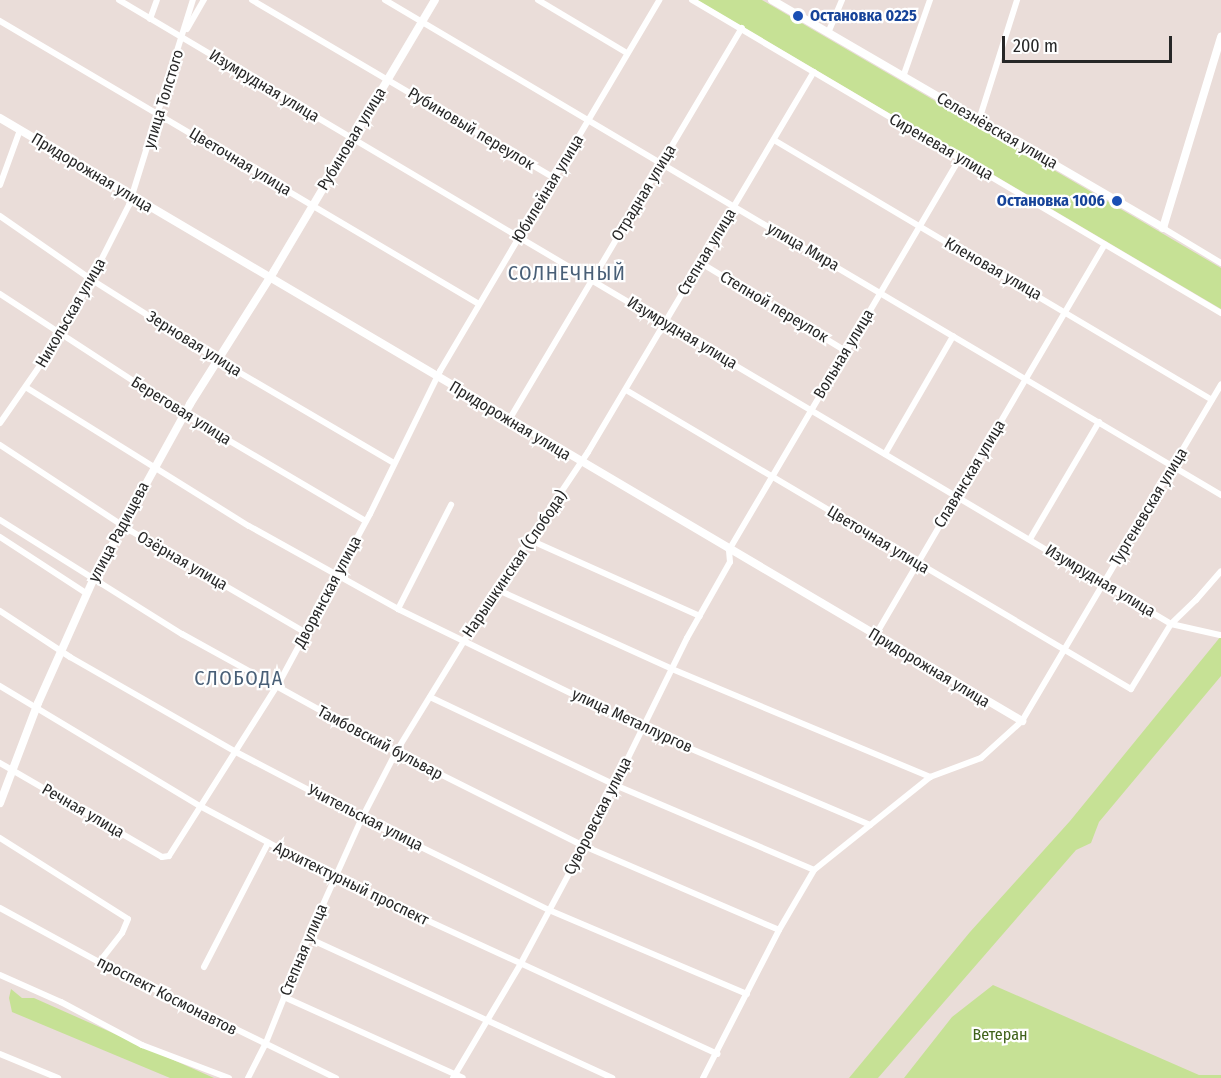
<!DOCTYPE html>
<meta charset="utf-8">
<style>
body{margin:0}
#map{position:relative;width:1221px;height:1078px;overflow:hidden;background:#eaddd9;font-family:"Fira Sans Condensed",sans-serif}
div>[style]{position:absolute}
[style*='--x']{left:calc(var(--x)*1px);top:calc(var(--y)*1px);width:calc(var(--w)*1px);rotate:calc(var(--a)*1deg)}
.green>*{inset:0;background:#c6e195}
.minor>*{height:6px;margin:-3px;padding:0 3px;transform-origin:3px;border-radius:3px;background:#fff}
.tertiary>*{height:8px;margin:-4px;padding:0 4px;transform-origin:4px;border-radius:4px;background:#fff}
.dots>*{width:16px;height:16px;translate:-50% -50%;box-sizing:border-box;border:3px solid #fff;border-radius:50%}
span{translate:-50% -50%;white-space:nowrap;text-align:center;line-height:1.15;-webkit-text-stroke:4.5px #fff;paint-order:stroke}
.transit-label{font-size:16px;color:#164399;font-weight:700}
.left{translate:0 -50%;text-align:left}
.right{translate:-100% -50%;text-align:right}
.street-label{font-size:16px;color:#272727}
.park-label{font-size:16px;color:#3f621a}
.quarter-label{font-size:20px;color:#495f77;letter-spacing:1.5px}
.scale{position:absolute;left:1002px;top:36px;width:170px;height:27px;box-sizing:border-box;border:3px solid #272727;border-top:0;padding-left:8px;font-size:18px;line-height:21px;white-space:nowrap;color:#272727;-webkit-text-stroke:4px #fff;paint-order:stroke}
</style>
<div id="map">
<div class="green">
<div style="clip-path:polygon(697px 0,762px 0,1148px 225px,1221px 268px,1221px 309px)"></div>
<div style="clip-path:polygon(1221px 636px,1221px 676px,1099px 822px,1091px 843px,1076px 850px,878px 1078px,849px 1078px,970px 932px,1070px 821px)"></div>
<div style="clip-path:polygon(993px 985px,1199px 1075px,1221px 1075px,1221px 1078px,904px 1078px,952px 1017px)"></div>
<div style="clip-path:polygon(11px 989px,22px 998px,34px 998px,214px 1078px,170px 1078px,12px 1012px,9px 998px)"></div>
</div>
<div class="minor">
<div style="--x:119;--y:0;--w:1223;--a:30.67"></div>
<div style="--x:1171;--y:624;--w:50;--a:12.7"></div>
<div style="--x:252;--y:0;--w:351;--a:30.5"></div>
<div style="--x:385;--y:0;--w:972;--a:30.63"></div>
<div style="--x:538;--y:0;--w:104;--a:30.8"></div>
<div style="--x:692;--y:0;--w:615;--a:30.61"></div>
<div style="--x:150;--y:19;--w:20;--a:-70"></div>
<div style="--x:0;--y:21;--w:556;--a:30.58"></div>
<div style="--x:187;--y:29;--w:34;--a:-60"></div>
<div style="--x:828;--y:33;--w:36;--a:-67"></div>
<div style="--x:903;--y:77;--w:82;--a:-70.7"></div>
<div style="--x:979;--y:120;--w:126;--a:-72.4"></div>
<div style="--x:774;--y:140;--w:509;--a:30.69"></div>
<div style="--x:0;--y:185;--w:59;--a:-70"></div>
<div style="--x:0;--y:216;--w:112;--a:34.8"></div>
<div style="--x:92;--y:280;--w:157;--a:32.3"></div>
<div style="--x:225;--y:364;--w:196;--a:30.4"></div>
<div style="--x:1163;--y:228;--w:68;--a:31.1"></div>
<div style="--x:701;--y:263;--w:170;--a:31.3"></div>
<div style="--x:0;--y:294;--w:220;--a:33.1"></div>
<div style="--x:184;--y:414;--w:211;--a:30.5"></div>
<div style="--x:27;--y:388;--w:261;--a:31.9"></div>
<div style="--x:249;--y:526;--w:171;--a:29.1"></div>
<div style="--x:398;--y:609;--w:117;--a:-63"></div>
<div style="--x:626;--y:390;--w:587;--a:30.63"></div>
<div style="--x:1131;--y:689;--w:76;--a:-58.4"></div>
<div style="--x:1171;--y:624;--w:35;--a:-44"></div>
<div style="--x:1196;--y:600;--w:38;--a:-49"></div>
<div style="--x:509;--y:420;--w:456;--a:-59.3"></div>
<div style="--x:0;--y:423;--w:96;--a:-55.2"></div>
<div style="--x:55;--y:344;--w:67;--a:-60.4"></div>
<div style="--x:88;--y:286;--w:91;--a:-63.2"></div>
<div style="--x:129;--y:205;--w:215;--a:-72.7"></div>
<div style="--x:0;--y:445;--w:157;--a:33.3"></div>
<div style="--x:131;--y:531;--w:203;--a:30.2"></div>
<div style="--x:885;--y:454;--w:136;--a:-60"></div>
<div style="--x:0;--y:520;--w:215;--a:32.1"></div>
<div style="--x:182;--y:634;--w:244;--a:28.9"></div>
<div style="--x:396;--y:752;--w:210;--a:26.6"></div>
<div style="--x:584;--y:846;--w:212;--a:23.3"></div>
<div style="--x:0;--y:537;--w:103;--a:33.1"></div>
<div style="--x:1030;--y:539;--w:136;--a:-59.5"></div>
<div style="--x:530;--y:540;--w:186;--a:24.1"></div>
<div style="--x:496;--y:589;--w:193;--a:24.4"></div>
<div style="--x:672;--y:669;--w:280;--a:22.7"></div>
<div style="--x:398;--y:609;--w:271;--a:26"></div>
<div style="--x:642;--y:728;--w:248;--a:23"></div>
<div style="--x:0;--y:611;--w:84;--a:33.3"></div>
<div style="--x:70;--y:657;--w:189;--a:29.8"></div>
<div style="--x:234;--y:751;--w:144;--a:27.6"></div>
<div style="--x:362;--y:818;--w:208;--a:26.2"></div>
<div style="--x:549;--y:910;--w:215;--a:23"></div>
<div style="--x:875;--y:636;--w:454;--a:-59.6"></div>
<div style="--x:0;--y:686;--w:233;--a:31"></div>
<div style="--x:200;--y:806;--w:153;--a:28.1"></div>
<div style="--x:335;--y:878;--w:421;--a:24.7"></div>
<div style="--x:430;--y:697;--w:205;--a:25.4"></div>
<div style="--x:615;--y:785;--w:216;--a:23.1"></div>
<div style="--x:0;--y:763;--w:187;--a:30.1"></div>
<div style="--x:162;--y:857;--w:7;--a:-8"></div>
<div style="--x:169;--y:856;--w:207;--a:-57.6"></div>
<div style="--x:280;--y:681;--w:190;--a:-61.7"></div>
<div style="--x:370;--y:514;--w:159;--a:-63.9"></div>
<div style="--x:440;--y:371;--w:431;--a:-59.4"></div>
<div style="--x:0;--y:838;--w:151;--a:32.3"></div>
<div style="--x:128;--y:919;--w:15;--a:113"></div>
<div style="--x:122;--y:933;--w:37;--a:128"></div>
<div style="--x:0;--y:908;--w:113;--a:28.6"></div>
<div style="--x:99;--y:962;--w:264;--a:26.1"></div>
<div style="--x:308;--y:938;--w:335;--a:24.7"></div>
<div style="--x:204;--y:967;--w:140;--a:-62.7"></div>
<div style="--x:0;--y:975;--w:67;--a:23.9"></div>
<div style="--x:61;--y:1002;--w:92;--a:28"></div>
<div style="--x:142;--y:1045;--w:93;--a:20.8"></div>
<div style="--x:284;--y:997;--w:196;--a:24.3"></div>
<div style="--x:0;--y:1054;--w:63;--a:22.5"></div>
<div style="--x:248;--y:1078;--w:37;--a:-63"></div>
<div style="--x:265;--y:1045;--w:115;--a:-68.1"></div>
<div style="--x:308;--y:938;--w:132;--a:-65.8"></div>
<div style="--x:362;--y:818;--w:74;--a:-62.7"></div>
<div style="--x:396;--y:752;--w:191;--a:-58.5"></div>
<div style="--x:496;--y:589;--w:165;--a:-56.1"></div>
<div style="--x:588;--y:452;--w:442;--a:-59.3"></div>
<div style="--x:453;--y:1078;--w:131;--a:-59.3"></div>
<div style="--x:520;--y:965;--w:161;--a:-61.8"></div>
<div style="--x:596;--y:823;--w:206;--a:-63.8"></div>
<div style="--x:687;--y:638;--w:87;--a:-60.5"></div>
<div style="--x:730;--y:562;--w:12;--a:-95"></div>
<div style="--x:729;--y:550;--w:455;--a:-59.5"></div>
<div style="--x:703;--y:1078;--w:166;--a:-62.8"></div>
<div style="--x:779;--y:930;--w:69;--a:-59.7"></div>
<div style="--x:814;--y:870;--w:149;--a:-38.7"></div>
<div style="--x:930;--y:777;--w:54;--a:-20.4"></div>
<div style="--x:981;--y:758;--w:55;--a:-42.1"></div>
<div style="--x:1022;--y:721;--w:391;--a:-59.4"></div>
</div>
<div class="tertiary">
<div style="--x:772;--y:0;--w:453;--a:30.2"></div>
<div style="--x:1163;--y:228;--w:200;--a:-73.1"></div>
<div style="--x:0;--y:118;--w:1187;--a:30.54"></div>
<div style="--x:0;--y:803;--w:107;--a:-69.2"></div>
<div style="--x:38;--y:703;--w:135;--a:-65.9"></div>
<div style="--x:93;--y:580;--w:201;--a:-61.1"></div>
<div style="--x:190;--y:404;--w:157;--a:-57.7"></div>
<div style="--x:274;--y:271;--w:315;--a:-59.3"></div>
</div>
<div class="dots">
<div style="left:798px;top:16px;background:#1a4fb4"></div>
<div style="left:1117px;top:201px;background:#1a4fb4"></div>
</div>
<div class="transit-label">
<span class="left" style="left:810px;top:16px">Остановка 0225</span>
<span class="right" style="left:1105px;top:201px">Остановка 1006</span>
</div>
<div class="street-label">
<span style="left:264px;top:86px;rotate:31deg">Изумрудная улица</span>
<span style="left:164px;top:99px;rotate:-73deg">улица Толстого</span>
<span style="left:471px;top:129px;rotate:31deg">Рубиновый переулок</span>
<span style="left:997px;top:131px;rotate:30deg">Селезнёвская улица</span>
<span style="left:352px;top:139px;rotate:-59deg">Рубиновая улица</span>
<span style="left:941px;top:147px;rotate:30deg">Сиреневая улица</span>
<span style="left:240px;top:162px;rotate:31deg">Цветочная улица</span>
<span style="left:92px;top:173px;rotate:31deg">Придорожная улица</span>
<span style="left:548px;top:189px;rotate:-59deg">Юбилейная улица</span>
<span style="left:644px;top:193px;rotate:-59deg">Отрадная улица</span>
<span style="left:803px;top:247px;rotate:30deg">улица Мира</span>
<span style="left:707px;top:252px;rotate:-59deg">Степная улица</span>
<span style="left:993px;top:269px;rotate:30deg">Кленовая улица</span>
<span style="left:774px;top:307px;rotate:31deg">Степной переулок</span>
<span style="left:71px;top:313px;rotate:-60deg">Никольская улица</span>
<span style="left:682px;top:333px;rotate:31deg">Изумрудная улица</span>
<span style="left:194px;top:344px;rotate:32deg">Зерновая улица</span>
<span style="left:844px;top:354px;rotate:-59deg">Вольная улица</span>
<span style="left:181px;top:411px;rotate:32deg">Береговая улица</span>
<span style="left:510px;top:421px;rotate:31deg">Придорожная улица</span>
<span style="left:970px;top:474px;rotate:-59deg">Славянская улица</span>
<span style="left:1149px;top:507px;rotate:-59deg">Тургеневская улица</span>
<span style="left:119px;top:532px;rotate:-62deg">улица Радищева</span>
<span style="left:878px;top:540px;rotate:31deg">Цветочная улица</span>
<span style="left:182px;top:561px;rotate:30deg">Озёрная улица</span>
<span style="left:515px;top:564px;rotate:-56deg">Нарышкинская (Слобода)</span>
<span style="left:1100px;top:581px;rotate:31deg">Изумрудная улица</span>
<span style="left:328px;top:592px;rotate:-62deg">Дворянская улица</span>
<span style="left:929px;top:668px;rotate:31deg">Придорожная улица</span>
<span style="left:632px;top:721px;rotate:25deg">улица Металлургов</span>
<span style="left:380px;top:743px;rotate:28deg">Тамбовский бульвар</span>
<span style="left:83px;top:811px;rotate:30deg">Речная улица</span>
<span style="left:598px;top:816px;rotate:-63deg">Суворовская улица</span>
<span style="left:365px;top:818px;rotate:27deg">Учительская улица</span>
<span style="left:351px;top:884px;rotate:26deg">Архитектурный проспект</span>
<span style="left:304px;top:950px;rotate:-67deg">Степная улица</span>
<span style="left:167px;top:996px;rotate:27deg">проспект Космонавтов</span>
</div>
<div class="park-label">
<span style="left:1000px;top:1035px">Ветеран</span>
</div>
<div class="quarter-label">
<span style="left:567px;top:273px">СОЛНЕЧНЫЙ</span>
<span style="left:239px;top:678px">СЛОБОДА</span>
</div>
<div class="scale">200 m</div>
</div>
